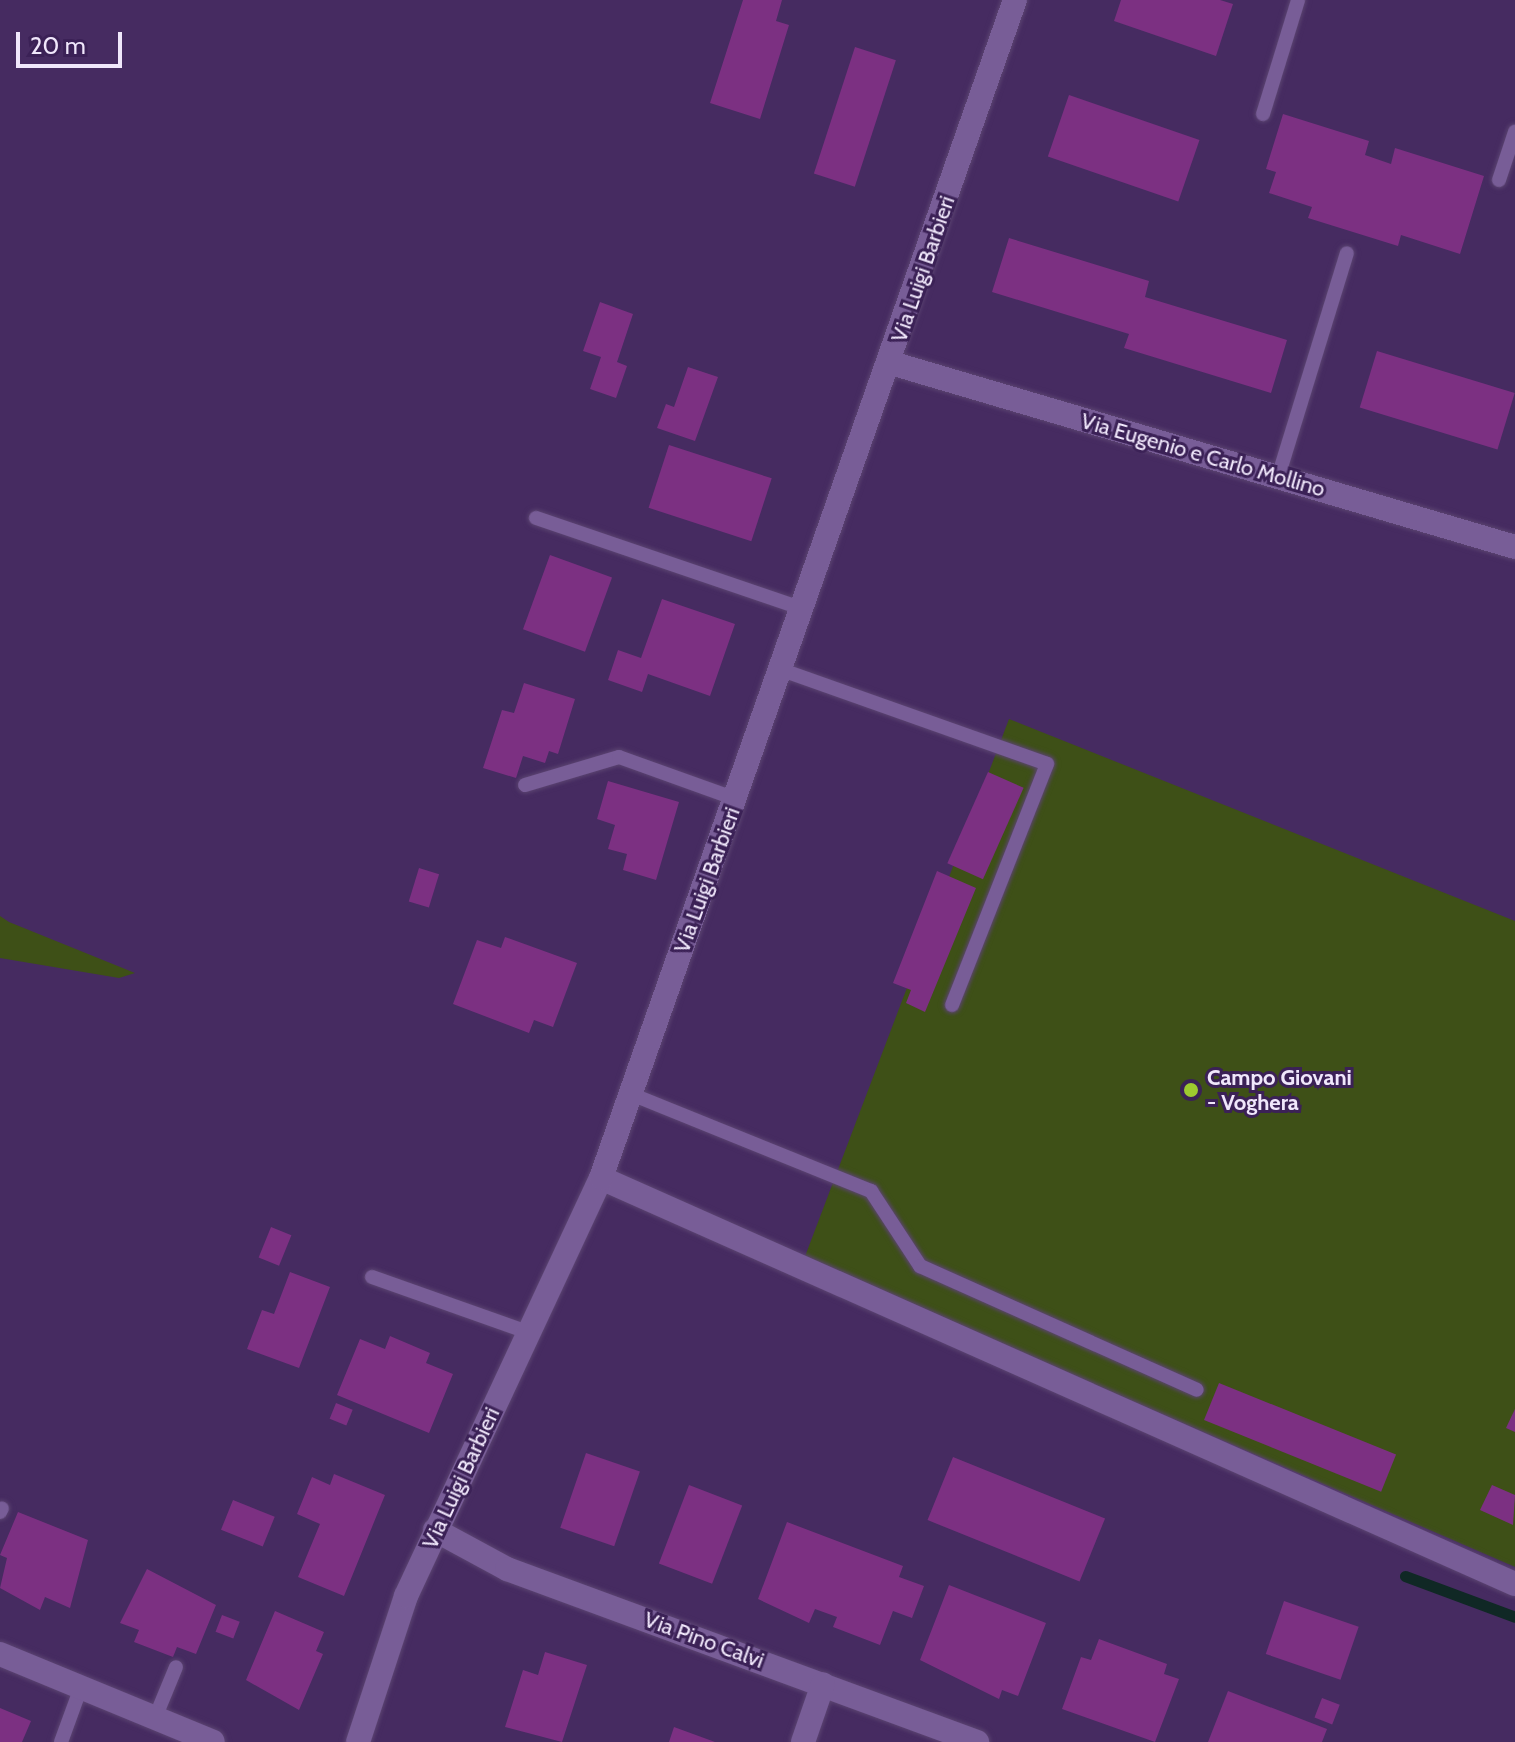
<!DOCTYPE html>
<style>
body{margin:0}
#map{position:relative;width:1515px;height:1742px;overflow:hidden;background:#462b61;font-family:Cabin,sans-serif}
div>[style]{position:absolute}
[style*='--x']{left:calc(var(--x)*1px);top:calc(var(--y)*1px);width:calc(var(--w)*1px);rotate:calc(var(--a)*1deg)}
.green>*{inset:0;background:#3e5017}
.stream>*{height:11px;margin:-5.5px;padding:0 5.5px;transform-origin:5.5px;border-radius:5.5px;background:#102825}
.building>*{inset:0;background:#7c3082;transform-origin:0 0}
.roads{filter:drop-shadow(0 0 2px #5b4471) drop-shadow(0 0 2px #5b4471)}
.lane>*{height:14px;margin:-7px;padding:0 7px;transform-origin:7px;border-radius:7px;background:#785d97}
.street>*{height:24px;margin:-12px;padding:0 12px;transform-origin:12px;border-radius:12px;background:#785d97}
.dots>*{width:22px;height:22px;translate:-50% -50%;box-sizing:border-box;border:4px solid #3b2156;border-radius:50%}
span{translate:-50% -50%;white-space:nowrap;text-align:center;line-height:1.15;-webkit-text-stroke:6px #3b2156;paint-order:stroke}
.street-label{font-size:22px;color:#f0e7fb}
.poi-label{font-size:22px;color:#f0e7fb;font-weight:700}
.left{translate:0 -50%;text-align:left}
.scale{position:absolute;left:16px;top:32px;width:106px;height:36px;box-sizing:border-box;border:4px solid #f0e7fb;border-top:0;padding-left:10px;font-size:24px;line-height:28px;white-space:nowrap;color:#f0e7fb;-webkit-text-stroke:6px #3b2156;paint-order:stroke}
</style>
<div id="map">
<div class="green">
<div style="clip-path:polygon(1009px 719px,1515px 921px,1515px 1567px,804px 1259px)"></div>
<div style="clip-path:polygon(0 916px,9px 922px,135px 973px,119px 978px,0 958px)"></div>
</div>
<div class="stream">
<div style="--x:1405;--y:1576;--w:117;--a:20.4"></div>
</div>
<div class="building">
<div style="clip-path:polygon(743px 0,782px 0,776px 21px,789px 25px,760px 119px,710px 103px)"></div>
<div style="clip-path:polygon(1121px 0,1220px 0,1233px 4px,1216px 56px,1114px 21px)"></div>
<div style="left:855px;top:47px;width:43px;height:133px;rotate:18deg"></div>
<div style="left:1069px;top:95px;width:138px;height:65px;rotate:19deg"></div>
<div style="clip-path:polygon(1283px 114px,1369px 141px,1365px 155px,1391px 164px,1395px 148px,1484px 176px,1460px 254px,1401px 235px,1398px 246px,1308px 218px,1312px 207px,1269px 193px,1276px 172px,1266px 169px)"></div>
<div style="clip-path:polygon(1009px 238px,1149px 281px,1145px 297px,1287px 340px,1271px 393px,1124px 348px,1129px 334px,992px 292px)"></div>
<div style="clip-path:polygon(600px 302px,633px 314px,617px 362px,627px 366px,616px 398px,590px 389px,601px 357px,583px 351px)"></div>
<div style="left:1377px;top:351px;width:144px;height:59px;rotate:17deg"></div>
<div style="clip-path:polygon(688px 367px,718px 377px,695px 441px,657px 428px,666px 404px,674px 407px)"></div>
<div style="left:669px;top:445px;width:108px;height:66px;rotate:18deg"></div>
<div style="left:550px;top:555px;width:66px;height:79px;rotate:20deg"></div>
<div style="clip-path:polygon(662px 599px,735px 624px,710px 696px,648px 674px,642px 692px,608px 680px,618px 650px,641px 658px)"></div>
<div style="clip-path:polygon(524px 683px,575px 699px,558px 754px,549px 751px,545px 763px,523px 756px,516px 778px,483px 768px,502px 710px,514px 713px)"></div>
<div style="left:988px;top:772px;width:39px;height:100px;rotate:24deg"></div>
<div style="clip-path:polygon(608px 781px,679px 802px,656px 880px,623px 870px,627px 854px,608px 849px,615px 825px,597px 819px)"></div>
<div style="left:419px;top:868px;width:21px;height:35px;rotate:17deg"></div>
<div style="clip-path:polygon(937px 871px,976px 888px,925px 1012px,906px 1003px,911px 990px,893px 983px)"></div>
<div style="clip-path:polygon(505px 937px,577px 963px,553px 1027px,534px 1020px,529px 1033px,453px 1004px,477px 940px,501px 948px)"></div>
<div style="left:271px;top:1227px;width:22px;height:33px;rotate:22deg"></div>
<div style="clip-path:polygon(290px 1272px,330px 1287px,299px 1368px,247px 1349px,262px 1310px,274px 1314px)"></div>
<div style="clip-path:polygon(390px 1336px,430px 1353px,426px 1363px,453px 1374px,429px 1433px,337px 1395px,360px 1339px,385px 1349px)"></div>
<div style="left:1219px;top:1383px;width:191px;height:40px;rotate:22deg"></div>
<div style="left:336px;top:1403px;width:18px;height:17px;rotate:22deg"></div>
<div style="clip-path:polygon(1515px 1409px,1515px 1432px,1506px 1428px)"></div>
<div style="left:586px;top:1453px;width:57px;height:79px;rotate:19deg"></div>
<div style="left:953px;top:1457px;width:164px;height:68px;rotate:22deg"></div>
<div style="clip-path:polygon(334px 1474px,385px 1495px,344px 1596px,298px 1577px,320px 1524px,297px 1514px,312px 1477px,330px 1485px)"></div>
<div style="left:689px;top:1485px;width:57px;height:84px;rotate:21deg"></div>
<div style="clip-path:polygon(1492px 1485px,1515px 1495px,1513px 1525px,1480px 1510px)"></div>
<div style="left:233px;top:1500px;width:45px;height:32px;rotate:22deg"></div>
<div style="clip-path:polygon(18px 1512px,88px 1540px,70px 1608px,45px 1597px,40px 1610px,0 1588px,7px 1558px,0 1555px)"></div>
<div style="clip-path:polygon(787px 1522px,903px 1566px,899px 1577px,924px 1586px,912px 1618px,893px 1611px,880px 1645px,833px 1627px,837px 1617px,815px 1609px,809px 1623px,758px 1599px)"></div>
<div style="clip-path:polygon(147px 1569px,216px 1605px,196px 1654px,177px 1647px,173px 1657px,134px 1642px,139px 1630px,120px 1623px)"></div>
<div style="clip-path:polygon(949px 1585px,1046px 1623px,1018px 1696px,1002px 1690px,999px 1699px,920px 1660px)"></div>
<div style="left:1284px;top:1601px;width:79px;height:56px;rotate:19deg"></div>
<div style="clip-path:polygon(275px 1611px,324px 1632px,316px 1651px,323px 1654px,299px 1710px,246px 1680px)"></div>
<div style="left:222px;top:1615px;width:19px;height:18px;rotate:21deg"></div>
<div style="clip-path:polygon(1099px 1639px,1167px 1664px,1164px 1674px,1179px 1679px,1155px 1742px,1062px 1709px,1081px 1657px,1091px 1660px)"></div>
<div style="clip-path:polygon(545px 1652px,587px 1665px,562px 1742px,505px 1727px,523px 1670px,538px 1675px)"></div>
<div style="clip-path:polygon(1228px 1691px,1327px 1729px,1322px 1742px,1208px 1742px)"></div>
<div style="left:1322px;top:1698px;width:19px;height:21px;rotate:21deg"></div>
<div style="clip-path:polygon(0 1708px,31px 1721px,22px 1742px,0 1742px)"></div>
<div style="clip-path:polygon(674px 1727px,715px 1742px,669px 1742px)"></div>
</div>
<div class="roads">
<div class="lane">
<div style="--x:1263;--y:114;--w:119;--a:-72.9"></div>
<div style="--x:1499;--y:180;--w:51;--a:-71.6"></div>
<div style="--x:1278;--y:477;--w:234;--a:-72.9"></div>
<div style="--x:536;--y:518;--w:283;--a:18.8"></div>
<div style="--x:782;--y:670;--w:281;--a:19.5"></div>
<div style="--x:1047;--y:764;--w:259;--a:111.5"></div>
<div style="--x:525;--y:785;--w:98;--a:-16.6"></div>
<div style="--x:619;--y:757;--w:124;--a:19.7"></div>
<div style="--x:631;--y:1094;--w:259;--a:22"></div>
<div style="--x:871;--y:1191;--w:90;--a:56.8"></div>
<div style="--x:920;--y:1266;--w:303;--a:24.1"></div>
<div style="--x:372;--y:1277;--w:168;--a:19.5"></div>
<div style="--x:0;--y:1512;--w:4;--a:-63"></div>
<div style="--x:155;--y:1718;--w:55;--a:-67.6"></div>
<div style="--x:61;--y:1742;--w:59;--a:-70"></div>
</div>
<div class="street">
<div style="--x:891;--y:363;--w:651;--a:16.43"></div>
<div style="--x:601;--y:1178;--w:1000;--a:23.95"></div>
<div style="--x:435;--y:1530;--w:82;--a:28.4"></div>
<div style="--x:507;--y:1569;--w:501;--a:20.21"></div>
<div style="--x:0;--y:1654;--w:230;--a:22.4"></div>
<div style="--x:358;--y:1742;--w:154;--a:-71.8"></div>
<div style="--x:406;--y:1596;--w:461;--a:-65"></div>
<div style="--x:601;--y:1178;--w:1249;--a:-70.64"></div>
<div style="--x:803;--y:1742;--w:61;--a:-71"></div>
</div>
</div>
<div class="dots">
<div style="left:1191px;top:1090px;background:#9eca2f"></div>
</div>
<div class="street-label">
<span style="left:923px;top:269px;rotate:-71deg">Via Luigi Barbieri</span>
<span style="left:1203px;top:455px;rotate:16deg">Via Eugenio e Carlo Mollino</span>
<span style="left:707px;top:880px;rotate:-70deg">Via Luigi Barbieri</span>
<span style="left:461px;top:1478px;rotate:-65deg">Via Luigi Barbieri</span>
<span style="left:704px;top:1640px;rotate:20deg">Via Pino Calvi</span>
</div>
<div class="poi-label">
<span class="left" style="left:1207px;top:1090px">Campo Giovani<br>- Voghera</span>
</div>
<div class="scale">20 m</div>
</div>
